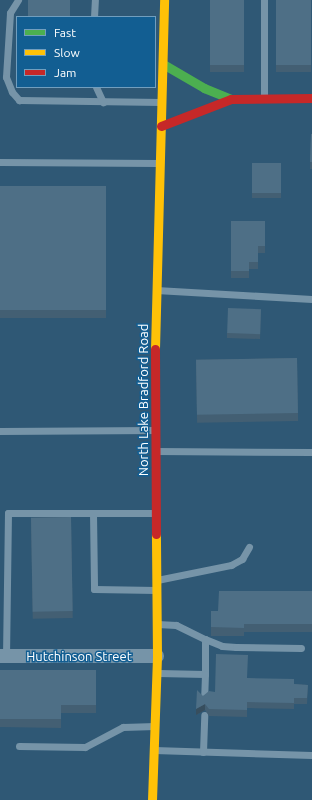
<!DOCTYPE html>
<style>
body{margin:0}
#map{position:relative;width:312px;height:800px;overflow:hidden;background:#2f5875;font-family:Ubuntu,sans-serif}
div>[style]{position:absolute}
[style*='--x']{left:calc(var(--x)*1px);top:calc(var(--y)*1px);width:calc(var(--w)*1px);rotate:calc(var(--a)*1deg)}
.lane>*{height:7px;margin:-3.5px;padding:0 3.5px;transform-origin:3.5px;border-radius:3.5px;background:#7694a8}
.street>*{height:14px;margin:-7px;padding:0 7px;transform-origin:7px;border-radius:7px;background:#7694a8}
.fast>*{height:9px;margin:-4.5px;padding:0 4.5px;transform-origin:4.5px;border-radius:4.5px;background:#4caf50}
.slow>*{height:9px;margin:-4.5px;padding:0 4.5px;transform-origin:4.5px;border-radius:4.5px;background:#ffc107}
.jam>*{height:9px;margin:-4.5px;padding:0 4.5px;transform-origin:4.5px;border-radius:4.5px;background:#c62828}
.wall>*{inset:0;background:#435f73;transform-origin:0 0}
.shaded-wall>*{inset:0;background:#374e5e}
.building>*{inset:0;background:#4e6f86;transform-origin:0 0}
span{translate:-50% -50%;white-space:nowrap;text-align:center;line-height:1.15;-webkit-text-stroke:3px #125e92;paint-order:stroke}
.street-label{font-size:13px;color:#fff}
.legend{position:absolute;left:16px;top:16px;width:140px;height:72px;box-sizing:border-box;background:#125e92;border:1px solid #719ebe;margin:0;padding:5px 7px;list-style:none;font-size:12px;color:#fff}
.legend li{display:flex;align-items:center;gap:8px;height:20px}
.legend b{width:20px;border:1px solid #719ebe}
</style>
<div id="map">
<div class="lane">
<div style="--x:18;--y:0;--w:15;--a:122"></div>
<div style="--x:10;--y:13;--w:64;--a:93.6"></div>
<div style="--x:6;--y:77;--w:16;--a:68"></div>
<div style="--x:12;--y:92;--w:11;--a:49"></div>
<div style="--x:19;--y:100;--w:142;--a:0.8"></div>
<div style="--x:94;--y:17;--w:17;--a:-87"></div>
<div style="--x:96;--y:87;--w:17;--a:65"></div>
<div style="--x:264;--y:98;--w:98;--a:-90"></div>
<div style="--x:0;--y:162;--w:158;--a:0.4"></div>
<div style="--x:156;--y:290;--w:156;--a:3.3"></div>
<div style="--x:0;--y:431;--w:156;--a:-0.4"></div>
<div style="--x:156;--y:451;--w:156;--a:0.4"></div>
<div style="--x:93;--y:513;--w:76;--a:89.2"></div>
<div style="--x:94;--y:589;--w:62;--a:0.9"></div>
<div style="--x:157;--y:580;--w:76;--a:-11.5"></div>
<div style="--x:231;--y:565;--w:13;--a:-29"></div>
<div style="--x:242;--y:559;--w:14;--a:-60"></div>
<div style="--x:157;--y:624;--w:19;--a:3"></div>
<div style="--x:176;--y:625;--w:32;--a:26"></div>
<div style="--x:205;--y:639;--w:35;--a:90"></div>
<div style="--x:205;--y:639;--w:18;--a:22"></div>
<div style="--x:222;--y:646;--w:14;--a:4"></div>
<div style="--x:236;--y:647;--w:65;--a:0.9"></div>
<div style="--x:6;--y:656;--w:143;--a:-89.2"></div>
<div style="--x:8;--y:513;--w:148;--a:0"></div>
<div style="--x:158;--y:673;--w:47;--a:1.2"></div>
<div style="--x:205;--y:674;--w:23;--a:92"></div>
<div style="--x:19;--y:746;--w:66;--a:0.9"></div>
<div style="--x:85;--y:747;--w:43;--a:-27.8"></div>
<div style="--x:123;--y:727;--w:32;--a:-2"></div>
<div style="--x:154;--y:750;--w:158;--a:1.8"></div>
<div style="--x:203;--y:752;--w:37;--a:-88"></div>
</div>
<div class="street">
<div style="--x:0;--y:656;--w:157;--a:0"></div>
</div>
<div class="fast">
<div style="--x:163;--y:64;--w:48;--a:30.3"></div>
<div style="--x:204;--y:88;--w:29;--a:22"></div>
</div>
<div class="slow">
<div style="--x:155;--y:349;--w:349;--a:-88.5"></div>
<div style="--x:152;--y:800;--w:144;--a:-88"></div>
<div style="--x:157;--y:656;--w:122;--a:-90.5"></div>
</div>
<div class="jam">
<div style="--x:161;--y:126;--w:75;--a:-21.1"></div>
<div style="--x:231;--y:99;--w:81;--a:-0.7"></div>
<div style="--x:155;--y:349;--w:185;--a:89.7"></div>
</div>
<div class="wall">
<div style="left:210px;top:0;width:34px;height:72px"></div>
<div style="left:276px;top:0;width:35px;height:72px"></div>
<div style="clip-path:polygon(311px 134px,312px 134px,312px 169px,310px 169px)"></div>
<div style="left:252px;top:163px;width:29px;height:35px"></div>
<div style="left:0;top:186px;width:106px;height:132px"></div>
<div style="clip-path:polygon(231px 221px,265px 221px,265px 253px,258px 253px,258px 269px,249px 269px,249px 278px,231px 278px)"></div>
<div style="clip-path:polygon(261px 309px,260px 339px,227px 338px,227px 333px)"></div>
<div style="left:297px;top:358px;width:63px;height:101px;rotate:89deg"></div>
<div style="left:71px;top:517px;width:101px;height:40px;rotate:89deg"></div>
<div style="clip-path:polygon(312px 591px,312px 632px,244px 632px,244px 636px,211px 636px,211px 611px,218px 611px)"></div>
<div style="clip-path:polygon(0 670px,96px 670px,96px 713px,61px 713px,61px 728px,0 727px)"></div>
<div style="clip-path:polygon(248px 678px,294px 684px,308px 685px,307px 704px,294px 704px,294px 709px,247px 708px,247px 717px,209px 716px,205px 710px,196px 715px,203px 696px,215px 692px)"></div>
</div>
<div class="shaded-wall">
<div style="clip-path:polygon(205px 704px,205px 710px,196px 715px,196px 709px)"></div>
</div>
<div class="building">
<div style="left:28px;top:0;width:42px;height:17px"></div>
<div style="left:210px;top:0;width:34px;height:65px"></div>
<div style="left:276px;top:0;width:35px;height:65px"></div>
<div style="clip-path:polygon(311px 134px,312px 134px,312px 162px,310px 162px)"></div>
<div style="left:252px;top:163px;width:29px;height:30px"></div>
<div style="left:0;top:186px;width:106px;height:124px"></div>
<div style="clip-path:polygon(231px 221px,265px 221px,265px 246px,258px 246px,258px 262px,249px 262px,249px 271px,231px 271px)"></div>
<div style="left:228px;top:308px;width:33px;height:25px;rotate:2deg"></div>
<div style="left:297px;top:358px;width:55px;height:101px;rotate:89deg"></div>
<div style="left:71px;top:517px;width:94px;height:40px;rotate:89deg"></div>
<div style="clip-path:polygon(219px 591px,312px 591px,312px 624px,244px 624px,244px 628px,211px 627px,211px 611px,218px 611px)"></div>
<div style="clip-path:polygon(216px 654px,248px 655px,247px 678px,294px 679px,294px 684px,308px 685px,307px 698px,294px 698px,294px 703px,247px 702px,247px 710px,209px 709px,205px 704px,196px 709px,197px 690px,203px 696px,209px 691px,215px 692px)"></div>
<div style="clip-path:polygon(0 670px,96px 670px,96px 705px,61px 705px,61px 719px,0 719px)"></div>
</div>
<div class="street-label">
<span style="left:143px;top:400px;rotate:-90deg">North Lake Bradford Road</span>
<span style="left:79px;top:656px">Hutchinson Street</span>
</div>
<ul class="legend">
<li><b style="height:5px;background:#4caf50"></b>Fast</li>
<li><b style="height:5px;background:#ffc107"></b>Slow</li>
<li><b style="height:5px;background:#c62828"></b>Jam</li>
</ul>
</div>
